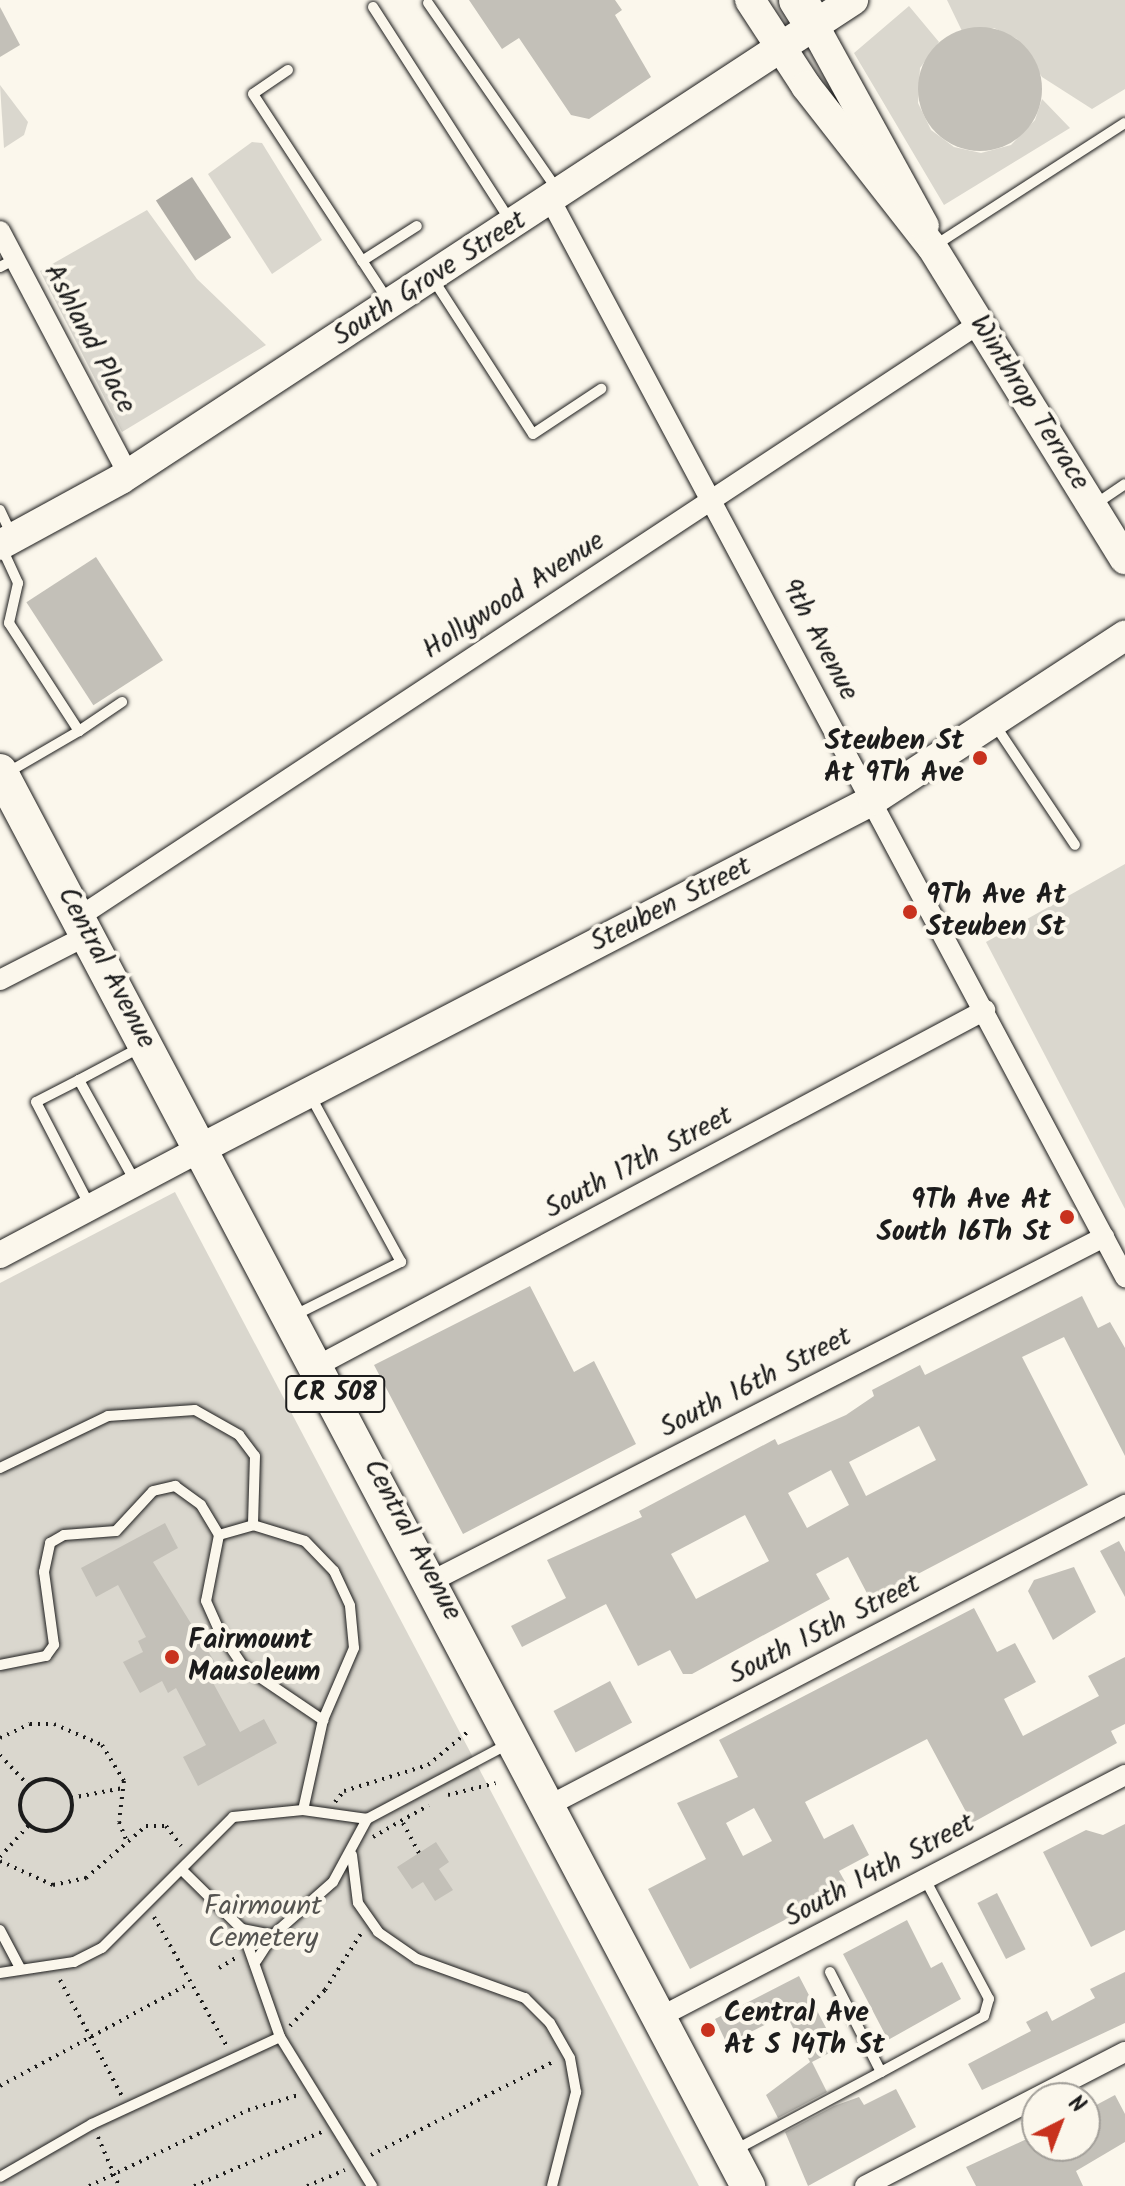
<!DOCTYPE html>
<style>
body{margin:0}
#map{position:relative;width:1125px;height:2186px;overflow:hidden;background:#fbf7ec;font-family:Kalam,sans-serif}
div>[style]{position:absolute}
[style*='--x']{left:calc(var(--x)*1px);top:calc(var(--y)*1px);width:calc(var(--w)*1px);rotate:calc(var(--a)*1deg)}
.green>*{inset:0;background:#dad7ce}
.water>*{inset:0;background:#afaca5;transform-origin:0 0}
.building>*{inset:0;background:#c3c0b8;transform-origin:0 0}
.round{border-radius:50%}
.path>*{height:4px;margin-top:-2px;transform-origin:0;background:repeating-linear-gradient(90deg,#1c1c1c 0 2px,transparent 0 8px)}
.path>.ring{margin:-2px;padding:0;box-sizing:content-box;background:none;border:4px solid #1c1c1c;border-radius:50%}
.roads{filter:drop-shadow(0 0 2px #1c1c1c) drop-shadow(0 0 2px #1c1c1c)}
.service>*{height:10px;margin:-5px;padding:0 5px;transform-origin:5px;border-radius:5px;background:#fbf7ec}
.minor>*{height:20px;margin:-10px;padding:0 10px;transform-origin:10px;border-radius:10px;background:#fbf7ec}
.tertiary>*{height:26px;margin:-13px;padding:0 13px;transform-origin:13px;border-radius:13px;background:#fbf7ec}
.secondary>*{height:30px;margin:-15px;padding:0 15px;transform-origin:15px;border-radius:15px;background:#fbf7ec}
.primary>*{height:34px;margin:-17px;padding:0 17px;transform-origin:17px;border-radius:17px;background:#fbf7ec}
.motorway>*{height:38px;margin:-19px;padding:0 19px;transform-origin:19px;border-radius:19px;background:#fbf7ec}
.dots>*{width:22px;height:22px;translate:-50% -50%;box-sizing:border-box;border:4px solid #fbf7ec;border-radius:50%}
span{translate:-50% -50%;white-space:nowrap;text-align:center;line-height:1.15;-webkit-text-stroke:8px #fbf7ec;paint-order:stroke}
.shield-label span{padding:2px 6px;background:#fbf7ec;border:2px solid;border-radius:6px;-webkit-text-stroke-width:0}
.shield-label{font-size:26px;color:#1c1c1c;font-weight:700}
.street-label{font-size:28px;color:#1c1c1c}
.poi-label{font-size:28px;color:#1c1c1c;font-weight:700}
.right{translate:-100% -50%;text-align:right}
.left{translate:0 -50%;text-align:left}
.park-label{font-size:28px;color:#555451}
.north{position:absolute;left:1021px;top:2082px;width:80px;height:80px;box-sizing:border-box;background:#fbf7ec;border:2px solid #a29f99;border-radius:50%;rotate:42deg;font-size:22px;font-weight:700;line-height:32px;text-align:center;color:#1c1c1c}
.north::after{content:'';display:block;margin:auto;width:28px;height:36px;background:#c8321e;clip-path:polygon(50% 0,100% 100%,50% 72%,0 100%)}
</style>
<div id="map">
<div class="green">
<div style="clip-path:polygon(947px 0,1125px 0,1125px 89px,1092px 109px,1042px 77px,1017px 39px,994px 28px,962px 31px)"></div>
<div style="clip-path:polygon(909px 6px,939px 42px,920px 68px,918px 103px,931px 130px,954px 147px,981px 153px,1011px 145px,1035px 120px,1042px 99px,1070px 128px,944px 205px,854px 53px)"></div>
<div style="clip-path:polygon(0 85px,28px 122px,24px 135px,4px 148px)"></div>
<div style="clip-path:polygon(252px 142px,262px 143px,322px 240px,272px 274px,208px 174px)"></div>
<div style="clip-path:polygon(147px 210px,197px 279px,266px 345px,122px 432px,40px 271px)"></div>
<div style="clip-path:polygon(1125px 864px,1125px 1209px,986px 942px)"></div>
<div style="clip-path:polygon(175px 1192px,699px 2186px,0 2186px,0 1283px)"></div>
</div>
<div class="water">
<div style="left:192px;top:177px;width:72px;height:43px;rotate:57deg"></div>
</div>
<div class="building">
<div style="clip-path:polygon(469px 0,615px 0,622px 10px,615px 15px,651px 77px,589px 119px,571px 115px,519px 38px,502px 49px)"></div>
<div style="clip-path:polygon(0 7px,20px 45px,0 57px)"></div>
<div class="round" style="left:918px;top:27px;width:124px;height:124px"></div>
<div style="left:96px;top:557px;width:123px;height:83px;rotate:57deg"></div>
<div style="clip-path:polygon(530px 1286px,574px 1372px,594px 1361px,636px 1444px,463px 1534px,374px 1365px)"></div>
<div style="clip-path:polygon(evenodd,1082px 1296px,1098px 1328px,1110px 1322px,1125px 1348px,1125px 1456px,1064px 1337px,1022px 1357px,1088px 1485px,870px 1599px,848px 1557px,816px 1574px,830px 1599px,692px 1674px,683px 1674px,670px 1650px,638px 1666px,606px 1604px,522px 1647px,511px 1626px,566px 1598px,547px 1560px,642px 1517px,639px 1511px,775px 1439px,778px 1445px,846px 1415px,874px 1396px,872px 1390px,920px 1365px,925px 1375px,1082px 1296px,919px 1426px,936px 1460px,866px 1496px,849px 1462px,919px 1426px,1082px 1296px,831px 1470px,849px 1505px,807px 1528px,788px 1493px,831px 1470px,1082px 1296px,745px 1515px,769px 1561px,696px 1599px,671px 1554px,745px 1515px)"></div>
<div style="clip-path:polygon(165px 1523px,178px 1548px,153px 1562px,216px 1664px,206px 1670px,240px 1732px,264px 1719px,277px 1743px,198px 1786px,183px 1757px,206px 1745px,176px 1688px,168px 1693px,162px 1681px,140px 1693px,123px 1662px,143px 1652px,138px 1641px,146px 1637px,118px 1585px,96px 1597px,81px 1568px)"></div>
<div style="clip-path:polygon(1119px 1541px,1125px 1552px,1125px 1597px,1100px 1551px)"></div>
<div style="clip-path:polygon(1074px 1567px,1096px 1612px,1053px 1640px,1028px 1591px,1034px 1580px)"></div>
<div style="clip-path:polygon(evenodd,974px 1608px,997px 1652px,1015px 1643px,1036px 1682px,1004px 1699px,1023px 1736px,1099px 1696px,1088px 1676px,1125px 1657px,1125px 1724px,1111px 1731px,1117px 1743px,972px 1823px,927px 1739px,805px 1802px,824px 1839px,853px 1824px,869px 1855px,839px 1871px,848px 1887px,690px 1969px,648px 1889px,706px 1859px,677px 1803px,738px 1777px,719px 1740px,974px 1608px,754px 1808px,772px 1841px,743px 1856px,726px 1823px,754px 1808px)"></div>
<div style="left:610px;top:1681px;width:47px;height:64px;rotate:62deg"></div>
<div style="clip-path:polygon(1125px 1824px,1125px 1930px,1091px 1947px,1043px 1852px,1086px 1830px,1103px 1835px)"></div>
<div style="clip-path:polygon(436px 1842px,449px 1862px,439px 1869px,453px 1890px,435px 1901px,423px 1882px,412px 1889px,397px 1867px)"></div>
<div style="left:997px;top:1893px;width:63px;height:22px;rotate:63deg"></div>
<div style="clip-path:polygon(907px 1920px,931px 1968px,942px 1962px,961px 1999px,888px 2040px,843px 1954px)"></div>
<div style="clip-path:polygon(1125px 1972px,1125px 2023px,982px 2090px,968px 2064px,1031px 2031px,1026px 2022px,1047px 2011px,1052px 2021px,1095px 1998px,1090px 1989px)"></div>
<div style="clip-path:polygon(799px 1976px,837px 2049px,812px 2062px,827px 2092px,778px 2118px,766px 2095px,810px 2062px,786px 2014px,727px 2044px,715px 2019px)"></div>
<div style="clip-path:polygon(896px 2089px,916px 2127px,808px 2186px,785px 2132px,834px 2106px,859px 2097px,864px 2105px)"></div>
<div style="clip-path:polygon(1115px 2095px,1125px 2114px,1125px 2142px,1076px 2171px,1083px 2186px,976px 2186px,966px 2167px,1031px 2137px,1036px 2146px,1085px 2146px,1085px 2111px)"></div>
</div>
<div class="path">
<div style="--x:0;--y:1738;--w:33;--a:-25"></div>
<div style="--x:30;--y:1724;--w:24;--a:0"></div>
<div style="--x:54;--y:1724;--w:52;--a:23.6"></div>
<div style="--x:102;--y:1745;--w:42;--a:58.6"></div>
<div style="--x:124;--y:1781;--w:41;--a:97"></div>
<div style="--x:119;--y:1822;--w:18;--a:68"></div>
<div style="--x:0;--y:1755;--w:41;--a:47"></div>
<div class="ring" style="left:20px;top:1779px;width:48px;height:48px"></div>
<div style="--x:448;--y:1795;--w:49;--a:-14"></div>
<div style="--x:71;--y:1798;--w:53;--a:-10.9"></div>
<div style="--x:335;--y:1802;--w:14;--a:-51"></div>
<div style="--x:344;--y:1791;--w:88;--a:-17.2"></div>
<div style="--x:428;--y:1765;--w:55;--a:-39.8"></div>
<div style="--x:403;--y:1823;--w:34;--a:62"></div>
<div style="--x:373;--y:1837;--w:64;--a:-29.7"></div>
<div style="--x:0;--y:1857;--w:43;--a:-47.8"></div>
<div style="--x:0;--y:1861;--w:58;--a:24.4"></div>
<div style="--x:53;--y:1885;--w:34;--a:-12"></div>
<div style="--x:86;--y:1878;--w:79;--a:-40.9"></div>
<div style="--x:146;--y:1826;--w:20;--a:0"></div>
<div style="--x:166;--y:1826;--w:25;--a:53"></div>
<div style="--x:154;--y:1917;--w:147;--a:60.6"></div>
<div style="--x:219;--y:1968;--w:21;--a:-31"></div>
<div style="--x:60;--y:1980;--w:132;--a:61.9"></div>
<div style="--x:290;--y:2026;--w:50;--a:-45.8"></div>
<div style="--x:325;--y:1990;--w:69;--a:-57.5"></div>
<div style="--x:0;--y:2086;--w:215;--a:-28.4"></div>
<div style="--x:98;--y:2137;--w:53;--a:66.8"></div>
<div style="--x:371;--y:2155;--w:207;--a:-27.1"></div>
<div style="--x:89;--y:2186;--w:176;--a:-25.5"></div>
<div style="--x:248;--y:2110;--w:53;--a:-16.4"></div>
<div style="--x:194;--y:2186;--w:139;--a:-22.9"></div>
<div style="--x:307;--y:2186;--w:41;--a:-22.8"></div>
</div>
<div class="roads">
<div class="service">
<div style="--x:428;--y:3;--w:226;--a:55.3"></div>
<div style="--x:373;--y:7;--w:253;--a:57.3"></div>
<div style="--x:288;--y:70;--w:42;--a:145.6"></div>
<div style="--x:253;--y:94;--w:245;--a:56.8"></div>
<div style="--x:934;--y:246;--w:227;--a:-32.8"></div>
<div style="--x:362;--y:261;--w:65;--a:-32.5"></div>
<div style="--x:0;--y:267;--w:17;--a:-28"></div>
<div style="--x:433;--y:279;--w:184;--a:57.2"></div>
<div style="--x:533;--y:434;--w:82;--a:-33.5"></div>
<div style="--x:1094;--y:505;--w:37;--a:-34"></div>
<div style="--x:0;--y:510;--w:26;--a:65"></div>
<div style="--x:1;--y:546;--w:41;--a:65.3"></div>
<div style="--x:18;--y:583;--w:41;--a:102.7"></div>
<div style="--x:9;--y:623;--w:129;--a:57.1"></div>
<div style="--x:79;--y:731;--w:86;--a:149.8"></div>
<div style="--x:995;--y:725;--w:144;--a:56.3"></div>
<div style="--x:79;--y:731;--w:52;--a:-34"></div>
<div style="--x:79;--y:1080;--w:48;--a:152.9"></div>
<div style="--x:36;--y:1102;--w:117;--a:62.6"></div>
<div style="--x:136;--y:1183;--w:118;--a:-119"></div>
<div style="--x:79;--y:1080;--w:70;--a:-28"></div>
<div style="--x:293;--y:1316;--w:121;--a:-26.6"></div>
<div style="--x:401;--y:1262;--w:190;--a:-118.6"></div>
<div style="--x:0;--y:1468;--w:120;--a:-25.7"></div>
<div style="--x:108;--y:1416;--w:87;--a:-3.9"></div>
<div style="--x:195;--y:1410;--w:51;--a:29.6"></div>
<div style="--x:239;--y:1435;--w:26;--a:53"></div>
<div style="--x:255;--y:1456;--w:69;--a:91.7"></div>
<div style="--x:219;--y:1535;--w:35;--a:-16"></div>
<div style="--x:253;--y:1525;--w:54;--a:17.1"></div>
<div style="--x:305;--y:1541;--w:42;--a:46"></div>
<div style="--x:334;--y:1571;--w:38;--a:65"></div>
<div style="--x:350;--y:1606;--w:42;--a:84.6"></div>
<div style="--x:354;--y:1648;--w:78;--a:113.3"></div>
<div style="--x:323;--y:1720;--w:92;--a:102.5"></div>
<div style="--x:0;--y:1665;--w:47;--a:-11.1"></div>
<div style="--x:46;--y:1656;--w:14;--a:-54"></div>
<div style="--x:54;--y:1645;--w:74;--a:-97.8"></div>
<div style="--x:44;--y:1572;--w:30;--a:-78"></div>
<div style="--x:50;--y:1543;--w:16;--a:-30"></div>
<div style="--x:64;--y:1535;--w:52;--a:-4.4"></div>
<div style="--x:116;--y:1531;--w:54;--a:-47.2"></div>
<div style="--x:153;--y:1491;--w:23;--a:-13"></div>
<div style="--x:175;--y:1486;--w:32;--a:36"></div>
<div style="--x:201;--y:1505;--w:35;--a:59"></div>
<div style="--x:219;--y:1535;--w:67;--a:101.1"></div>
<div style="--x:206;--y:1601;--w:34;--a:66"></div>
<div style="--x:220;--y:1632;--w:41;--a:55.9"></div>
<div style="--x:243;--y:1666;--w:97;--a:34"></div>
<div style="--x:352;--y:1855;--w:48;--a:82.9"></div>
<div style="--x:358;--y:1903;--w:35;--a:55"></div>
<div style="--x:378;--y:1932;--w:47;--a:34.7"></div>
<div style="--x:417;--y:1959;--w:115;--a:19.9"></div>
<div style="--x:525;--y:1998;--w:35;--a:45"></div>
<div style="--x:550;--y:2023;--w:40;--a:60.3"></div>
<div style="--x:570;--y:2058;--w:35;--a:80"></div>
<div style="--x:576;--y:2092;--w:97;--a:104.3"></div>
<div style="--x:185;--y:1873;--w:80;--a:44.5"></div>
<div style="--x:242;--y:1929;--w:114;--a:70.6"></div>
<div style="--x:280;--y:2037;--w:175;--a:58.3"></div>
<div style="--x:242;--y:1929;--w:32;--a:11"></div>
<div style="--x:273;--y:1935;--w:30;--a:123"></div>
<div style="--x:0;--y:1930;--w:43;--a:62.2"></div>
<div style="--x:273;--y:1935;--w:80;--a:-41.5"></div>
<div style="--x:333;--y:1882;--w:72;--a:-61.6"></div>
<div style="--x:830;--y:1972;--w:112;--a:63"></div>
<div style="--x:881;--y:2072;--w:117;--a:-28.5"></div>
<div style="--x:984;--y:2016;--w:18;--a:-74"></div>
<div style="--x:989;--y:1999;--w:136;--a:-118.1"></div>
<div style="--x:0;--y:1973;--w:75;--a:-8.5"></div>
<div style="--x:74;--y:1962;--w:31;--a:-27"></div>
<div style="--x:102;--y:1948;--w:185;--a:-45"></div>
<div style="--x:233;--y:1817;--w:70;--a:-5.7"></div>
<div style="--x:303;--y:1810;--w:65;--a:8"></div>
<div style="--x:367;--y:1819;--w:162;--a:-28"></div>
<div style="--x:735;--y:2150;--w:166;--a:-28.1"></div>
<div style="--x:0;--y:2177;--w:106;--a:-29.9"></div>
<div style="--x:92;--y:2124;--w:207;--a:-24.8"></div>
</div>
<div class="minor">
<div style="--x:551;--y:201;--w:1220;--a:61.92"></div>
<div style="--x:0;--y:231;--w:275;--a:62.2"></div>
<div style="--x:79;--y:917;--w:1079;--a:-33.4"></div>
<div style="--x:0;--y:980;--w:99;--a:-27.1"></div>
<div style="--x:319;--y:1365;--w:755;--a:-28.06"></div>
<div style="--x:434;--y:1580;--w:753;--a:-27.11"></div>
<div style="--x:550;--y:1805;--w:649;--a:-27.55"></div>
<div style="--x:660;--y:2017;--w:524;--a:-27.49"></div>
<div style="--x:865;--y:2186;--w:292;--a:-27.3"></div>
</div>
<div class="tertiary">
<div style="--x:0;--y:1255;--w:229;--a:-27.9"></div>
</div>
<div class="secondary">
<div style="--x:750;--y:0;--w:103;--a:56.9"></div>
<div style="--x:806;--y:86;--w:204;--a:52"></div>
<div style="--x:932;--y:247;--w:367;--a:58.3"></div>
<div style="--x:814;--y:26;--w:228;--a:61.2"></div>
<div style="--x:0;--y:545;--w:138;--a:-28.6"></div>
<div style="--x:121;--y:479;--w:875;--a:-33.2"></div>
<div style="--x:202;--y:1148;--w:756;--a:-27.41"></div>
<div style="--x:873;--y:800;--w:301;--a:-33.1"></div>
</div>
<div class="primary">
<div style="--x:0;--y:771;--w:1601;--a:62.14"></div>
</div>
<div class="motorway">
<div style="--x:798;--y:0;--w:31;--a:58"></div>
</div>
</div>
<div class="dots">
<div style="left:980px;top:758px;background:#c8321e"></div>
<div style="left:910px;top:912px;background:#c8321e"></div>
<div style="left:1067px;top:1217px;background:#c8321e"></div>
<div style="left:172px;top:1657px;background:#c8321e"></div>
<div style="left:708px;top:2030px;background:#c8321e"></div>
</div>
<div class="shield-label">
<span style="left:335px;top:1394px">CR 508</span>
</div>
<div class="street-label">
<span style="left:430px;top:279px;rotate:-33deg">South Grove Street</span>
<span style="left:89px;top:339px;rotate:62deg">Ashland Place</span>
<span style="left:1029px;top:403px;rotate:58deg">Winthrop Terrace</span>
<span style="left:514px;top:596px;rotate:-33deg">Hollywood Avenue</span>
<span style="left:819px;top:640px;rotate:62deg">9th Avenue</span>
<span style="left:671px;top:905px;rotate:-27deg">Steuben Street</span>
<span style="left:106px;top:968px;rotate:62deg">Central Avenue</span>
<span style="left:639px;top:1163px;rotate:-28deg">South 17th Street</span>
<span style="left:756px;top:1383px;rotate:-27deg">South 16th Street</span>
<span style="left:412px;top:1540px;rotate:62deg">Central Avenue</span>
<span style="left:825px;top:1630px;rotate:-27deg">South 15th Street</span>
<span style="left:880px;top:1871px;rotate:-28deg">South 14th Street</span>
</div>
<div class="poi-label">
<span class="right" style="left:964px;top:758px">Steuben St<br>At 9Th Ave</span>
<span class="left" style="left:926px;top:912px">9Th Ave At<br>Steuben St</span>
<span class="right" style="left:1051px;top:1217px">9Th Ave At<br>South 16Th St</span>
<span class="left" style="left:188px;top:1657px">Fairmount<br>Mausoleum</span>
<span class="left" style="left:724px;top:2030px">Central Ave<br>At S 14Th St</span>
</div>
<div class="park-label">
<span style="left:263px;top:1923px">Fairmount<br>Cemetery</span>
</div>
<div class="north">N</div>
</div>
